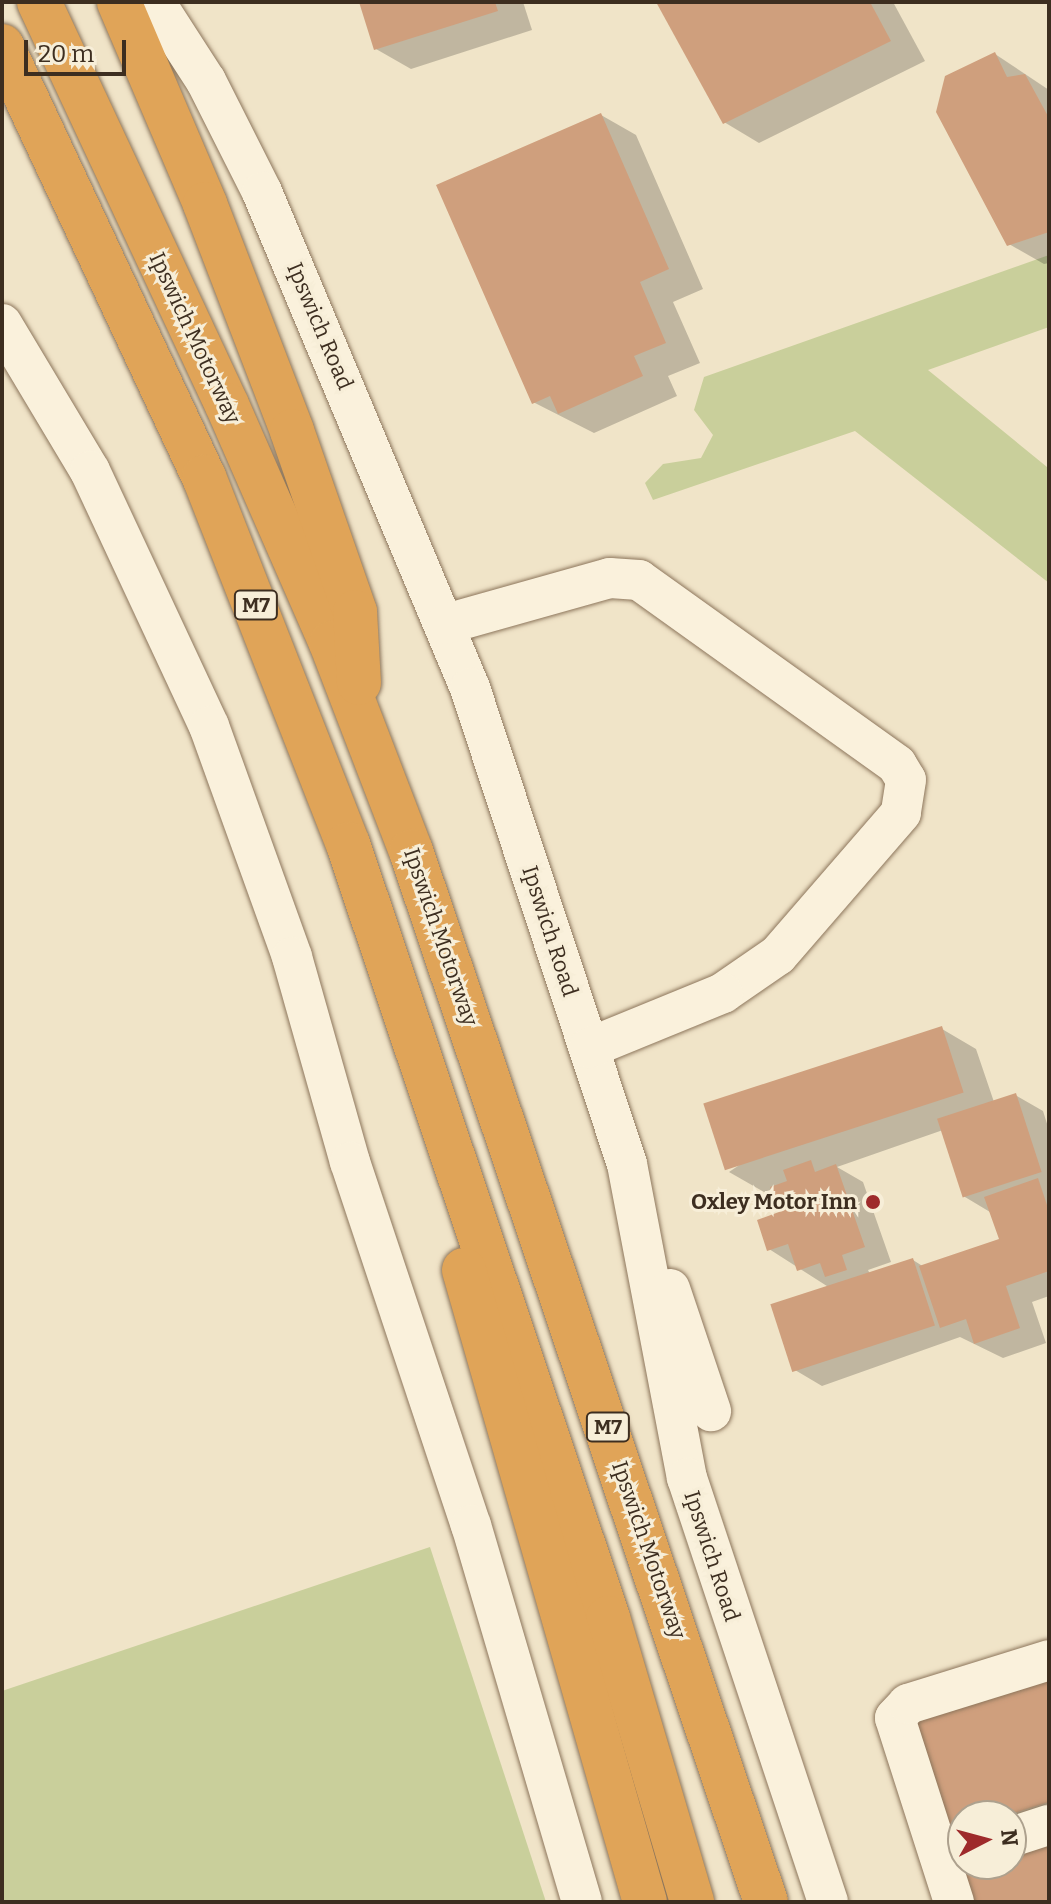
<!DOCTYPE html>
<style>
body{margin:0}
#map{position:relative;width:1051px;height:1904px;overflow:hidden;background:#f0e4c8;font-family:Bitter,serif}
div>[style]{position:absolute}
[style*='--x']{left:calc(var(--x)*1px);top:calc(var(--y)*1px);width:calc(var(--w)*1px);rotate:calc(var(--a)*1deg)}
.green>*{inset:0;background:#c9cf9b}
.shadow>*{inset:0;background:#0003}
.building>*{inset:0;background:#cf9f7d;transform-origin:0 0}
.roads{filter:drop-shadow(0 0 2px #8d765c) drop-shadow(0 0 2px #8d765c)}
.minor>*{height:40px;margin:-20px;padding:0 20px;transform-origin:20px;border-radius:20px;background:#faf1dc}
.highway>*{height:44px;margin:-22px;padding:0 22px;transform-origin:22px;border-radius:22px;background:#e0a458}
.dots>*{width:22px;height:22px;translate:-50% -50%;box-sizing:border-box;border:4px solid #f7eed8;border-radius:50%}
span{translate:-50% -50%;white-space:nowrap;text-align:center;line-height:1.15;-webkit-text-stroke:6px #f7eed8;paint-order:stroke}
.shield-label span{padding:2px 6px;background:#f7eed8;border:2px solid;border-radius:6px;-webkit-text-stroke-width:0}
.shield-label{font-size:20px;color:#3d2e20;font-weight:700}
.street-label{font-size:22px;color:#3d2e20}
.poi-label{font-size:22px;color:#3d2e20;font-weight:700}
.right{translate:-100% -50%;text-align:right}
.frame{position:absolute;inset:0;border:4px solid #3d2e20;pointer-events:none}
.north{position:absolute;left:947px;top:1800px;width:80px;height:80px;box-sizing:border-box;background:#f7eed8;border:2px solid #ada18e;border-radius:50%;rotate:84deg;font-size:22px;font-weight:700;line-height:32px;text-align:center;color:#3d2e20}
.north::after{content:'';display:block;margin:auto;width:28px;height:36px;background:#9e2a2b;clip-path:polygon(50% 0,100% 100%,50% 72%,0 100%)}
.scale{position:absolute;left:24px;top:40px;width:102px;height:36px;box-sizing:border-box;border:4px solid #3d2e20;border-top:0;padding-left:10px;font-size:24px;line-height:28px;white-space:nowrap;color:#3d2e20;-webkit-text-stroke:6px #f7eed8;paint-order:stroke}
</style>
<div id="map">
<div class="green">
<div style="clip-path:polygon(1049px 255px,1049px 327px,928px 370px,1047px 467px,1049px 583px,855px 431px,653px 500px,645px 483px,663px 464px,701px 458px,713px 435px,694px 410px,704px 377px)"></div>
<div style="clip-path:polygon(430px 1547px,546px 1902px,2px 1902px,2px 1691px)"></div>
</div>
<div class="shadow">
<div style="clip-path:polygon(361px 2px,523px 2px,532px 30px,411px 69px,376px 49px)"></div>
<div style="clip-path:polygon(658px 2px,893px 2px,925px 61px,759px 143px,724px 122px)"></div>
<div style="clip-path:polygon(995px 54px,1049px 90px,1049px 263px,1044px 264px,1009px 244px)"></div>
<div style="clip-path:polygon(601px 115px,636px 135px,703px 289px,673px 302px,700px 363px,668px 376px,677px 396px,594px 433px,533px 402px)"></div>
<div style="clip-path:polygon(evenodd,942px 1029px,976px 1049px,994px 1102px,1015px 1095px,1043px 1111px,1049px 1130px,1049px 1296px,1032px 1302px,1046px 1343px,1003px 1358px,960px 1337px,822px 1386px,795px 1370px,830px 1288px,769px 1249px,782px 1213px,773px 1189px,764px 1192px,729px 1172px,942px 1029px,943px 1130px,965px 1197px,990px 1212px,1001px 1240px,924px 1267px,913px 1260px,870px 1274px,868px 1270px,891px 1262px,863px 1182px,837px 1167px,943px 1130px)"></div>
<div style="clip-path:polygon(1049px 1676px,1049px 1825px,1011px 1838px,1011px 1816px,963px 1816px,963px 1841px,949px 1833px)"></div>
</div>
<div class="building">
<div style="clip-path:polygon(359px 2px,495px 2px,498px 11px,374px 50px)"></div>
<div style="clip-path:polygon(656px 2px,870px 2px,891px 41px,723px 124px)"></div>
<div style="clip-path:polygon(995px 52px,1007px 77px,1025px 74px,1049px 118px,1049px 232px,1007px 246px,936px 112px,945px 76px)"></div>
<div style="clip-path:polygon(601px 113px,669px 269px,640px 282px,666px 343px,634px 356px,643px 376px,558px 414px,550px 396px,532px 404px,436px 185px)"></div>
<div style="left:942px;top:1026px;width:70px;height:251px;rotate:72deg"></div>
<div style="left:1016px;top:1093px;width:83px;height:83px;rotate:72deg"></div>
<div style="clip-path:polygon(811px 1160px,815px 1172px,836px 1164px,865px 1247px,842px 1255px,847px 1270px,825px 1277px,820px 1263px,797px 1271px,788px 1244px,767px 1251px,757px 1220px,779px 1212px,770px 1187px,787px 1181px,783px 1170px)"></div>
<div style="clip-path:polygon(1038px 1178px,1049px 1211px,1049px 1271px,1006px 1286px,1020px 1328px,974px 1344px,966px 1319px,940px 1328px,919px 1266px,999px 1239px,984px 1197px)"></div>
<div style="left:913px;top:1258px;width:71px;height:150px;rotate:72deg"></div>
<div style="clip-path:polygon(1049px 1674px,1049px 1802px,1005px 1816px,963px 1816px,963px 1829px,947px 1834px,910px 1719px)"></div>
<div style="clip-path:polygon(1049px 1843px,1049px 1902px,966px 1902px,956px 1871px,980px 1864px,1011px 1864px,1011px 1854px)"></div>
</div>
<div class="roads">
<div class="minor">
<div style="--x:155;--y:2;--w:94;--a:57.2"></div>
<div style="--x:206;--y:81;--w:124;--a:63.2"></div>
<div style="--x:262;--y:192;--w:538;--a:67.25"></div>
<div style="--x:470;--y:688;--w:501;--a:71.75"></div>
<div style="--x:627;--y:1164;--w:320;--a:79.2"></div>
<div style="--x:687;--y:1478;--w:447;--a:71.6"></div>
<div style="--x:2;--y:324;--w:171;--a:59.1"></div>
<div style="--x:90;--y:471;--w:281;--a:65"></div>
<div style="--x:209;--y:726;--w:245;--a:70.2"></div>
<div style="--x:292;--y:957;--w:213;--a:74.2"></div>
<div style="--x:350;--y:1162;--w:383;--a:71.6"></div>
<div style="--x:471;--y:1525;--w:393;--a:73.6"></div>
<div style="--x:446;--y:624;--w:170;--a:-15.7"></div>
<div style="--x:610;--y:578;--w:29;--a:4"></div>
<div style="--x:639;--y:580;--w:317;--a:35.6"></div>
<div style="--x:897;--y:765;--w:17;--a:59"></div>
<div style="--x:906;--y:780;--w:33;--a:99"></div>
<div style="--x:901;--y:813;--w:188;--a:130.9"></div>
<div style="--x:778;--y:955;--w:67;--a:145.4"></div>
<div style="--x:723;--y:993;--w:145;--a:157.7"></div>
<div style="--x:670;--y:1289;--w:129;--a:71.4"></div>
<div style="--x:1011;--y:1837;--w:40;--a:-18"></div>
<div style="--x:954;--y:1902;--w:193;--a:-107.8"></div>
<div style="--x:895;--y:1718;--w:19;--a:-47"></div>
<div style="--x:908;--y:1704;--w:148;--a:-17.3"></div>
</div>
<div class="highway">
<div style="--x:39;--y:2;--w:445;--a:65"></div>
<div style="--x:227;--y:405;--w:260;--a:66.4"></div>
<div style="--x:331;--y:643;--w:223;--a:69"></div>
<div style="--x:411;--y:851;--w:1109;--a:71.34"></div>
<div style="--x:119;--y:2;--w:220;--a:66.9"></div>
<div style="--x:205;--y:204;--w:243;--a:69"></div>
<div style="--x:292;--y:431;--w:192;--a:70.8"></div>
<div style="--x:355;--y:612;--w:71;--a:86.8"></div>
<div style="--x:2;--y:46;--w:476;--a:64.9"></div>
<div style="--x:204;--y:477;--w:394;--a:68.6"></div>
<div style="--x:348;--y:844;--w:817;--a:71.43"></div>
<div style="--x:608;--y:1618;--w:296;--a:73.5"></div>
<div style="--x:464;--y:1270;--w:657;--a:74.02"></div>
</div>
</div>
<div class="dots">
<div style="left:873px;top:1202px;background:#9e2a2b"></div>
</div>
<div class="shield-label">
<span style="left:256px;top:605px">M7</span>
<span style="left:608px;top:1427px">M7</span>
</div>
<div class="street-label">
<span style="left:320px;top:326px;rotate:67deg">Ipswich Road</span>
<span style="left:195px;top:338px;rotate:65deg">Ipswich Motorway</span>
<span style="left:550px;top:931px;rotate:72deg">Ipswich Road</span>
<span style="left:441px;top:937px;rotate:71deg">Ipswich Motorway</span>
<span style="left:649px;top:1550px;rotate:71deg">Ipswich Motorway</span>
<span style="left:712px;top:1556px;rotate:72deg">Ipswich Road</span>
</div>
<div class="poi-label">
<span class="right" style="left:857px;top:1202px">Oxley Motor Inn</span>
</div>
<div class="frame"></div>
<div class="north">N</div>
<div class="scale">20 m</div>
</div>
